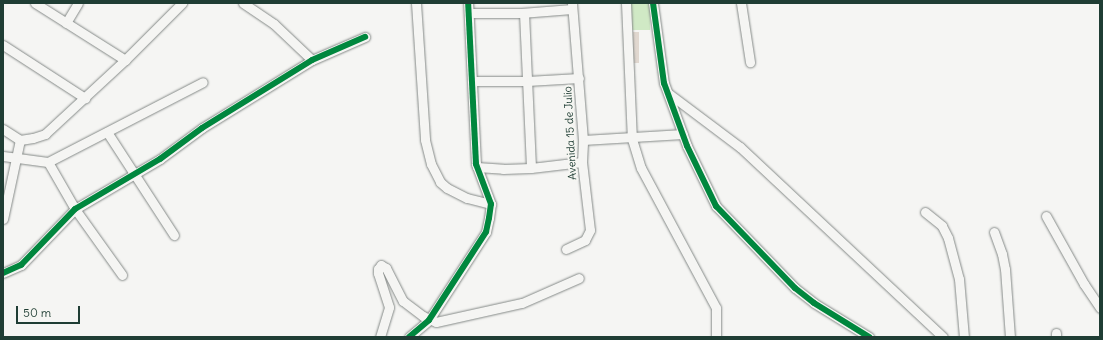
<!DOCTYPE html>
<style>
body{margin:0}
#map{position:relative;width:1103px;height:340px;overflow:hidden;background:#f5f5f3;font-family:Delius,sans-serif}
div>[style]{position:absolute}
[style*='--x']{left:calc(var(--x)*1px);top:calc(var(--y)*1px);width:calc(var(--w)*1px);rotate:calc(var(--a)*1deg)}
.green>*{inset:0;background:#d0e9c5;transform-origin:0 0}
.building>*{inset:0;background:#e0d7cf;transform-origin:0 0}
.roads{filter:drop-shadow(0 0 1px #858a88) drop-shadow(0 0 1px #858a88)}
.street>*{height:9px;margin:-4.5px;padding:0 4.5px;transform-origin:4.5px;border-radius:4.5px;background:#f5f5f3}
.cycleway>*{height:6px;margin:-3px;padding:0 3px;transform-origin:3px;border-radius:3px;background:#00873e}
span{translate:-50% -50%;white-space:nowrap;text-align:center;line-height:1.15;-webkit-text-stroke:4px #f6f6f2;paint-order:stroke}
.street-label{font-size:11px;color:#1f3d34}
.frame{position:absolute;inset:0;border:4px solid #1f3d34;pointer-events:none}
.scale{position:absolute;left:16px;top:306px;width:64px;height:18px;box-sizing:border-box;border:2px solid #1f3d34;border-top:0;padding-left:5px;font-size:12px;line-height:14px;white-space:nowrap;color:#1f3d34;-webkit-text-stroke:3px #f6f6f2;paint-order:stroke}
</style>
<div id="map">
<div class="green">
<div style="left:629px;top:3px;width:21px;height:27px"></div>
</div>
<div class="building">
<div style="left:633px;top:32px;width:6px;height:31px"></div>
</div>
<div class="roads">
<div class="street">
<div style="--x:35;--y:3;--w:107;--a:32.3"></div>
<div style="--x:243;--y:3;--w:37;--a:34"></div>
<div style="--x:274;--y:24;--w:52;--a:43.5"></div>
<div style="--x:416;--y:3;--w:137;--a:86.2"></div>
<div style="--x:425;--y:140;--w:25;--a:76"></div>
<div style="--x:431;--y:164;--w:20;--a:63"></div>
<div style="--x:440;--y:182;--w:9;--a:41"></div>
<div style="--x:447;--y:188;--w:22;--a:27"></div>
<div style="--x:467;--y:198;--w:25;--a:14"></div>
<div style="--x:626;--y:3;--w:136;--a:87.5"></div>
<div style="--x:632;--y:139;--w:30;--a:73"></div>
<div style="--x:641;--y:168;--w:159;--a:61.8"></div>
<div style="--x:716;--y:308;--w:29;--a:90"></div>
<div style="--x:653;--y:3;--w:81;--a:82.2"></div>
<div style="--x:664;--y:83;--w:67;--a:69.9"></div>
<div style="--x:687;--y:146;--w:67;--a:64.2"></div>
<div style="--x:716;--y:206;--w:114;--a:46.1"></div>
<div style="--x:795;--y:288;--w:24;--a:38"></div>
<div style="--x:814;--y:303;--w:65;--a:31.7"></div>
<div style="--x:741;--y:3;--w:60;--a:81.3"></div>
<div style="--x:469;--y:13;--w:52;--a:0"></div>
<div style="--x:521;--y:13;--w:51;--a:-4.5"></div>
<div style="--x:524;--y:13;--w:155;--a:87.4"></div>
<div style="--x:66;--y:23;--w:23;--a:-59"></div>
<div style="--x:3;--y:45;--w:98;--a:32.9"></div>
<div style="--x:473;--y:81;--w:54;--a:0"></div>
<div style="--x:527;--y:81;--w:52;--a:-3.3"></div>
<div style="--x:668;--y:93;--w:90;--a:36.9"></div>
<div style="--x:740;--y:147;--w:278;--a:43.1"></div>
<div style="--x:3;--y:129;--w:20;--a:33"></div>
<div style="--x:20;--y:140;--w:13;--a:-9"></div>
<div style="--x:33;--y:138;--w:13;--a:-18"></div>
<div style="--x:45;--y:134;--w:109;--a:-42.8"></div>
<div style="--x:125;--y:60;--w:81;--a:-45"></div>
<div style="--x:107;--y:132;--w:123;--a:57"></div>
<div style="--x:583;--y:140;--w:100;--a:-3.4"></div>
<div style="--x:3;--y:156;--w:45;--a:7.6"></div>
<div style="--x:48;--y:162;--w:174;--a:-27.3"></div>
<div style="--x:48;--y:162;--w:54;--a:60.1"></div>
<div style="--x:75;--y:209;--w:81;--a:54.5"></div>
<div style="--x:477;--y:167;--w:26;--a:4"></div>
<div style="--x:503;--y:169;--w:28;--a:-2"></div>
<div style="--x:531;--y:168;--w:51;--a:-6.7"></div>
<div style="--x:925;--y:212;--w:22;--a:39"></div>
<div style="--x:942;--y:226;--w:13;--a:63"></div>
<div style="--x:948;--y:238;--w:42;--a:75"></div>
<div style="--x:959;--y:279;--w:58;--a:85.1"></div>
<div style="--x:1046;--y:216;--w:78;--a:60.8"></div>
<div style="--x:1084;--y:284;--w:29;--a:56"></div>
<div style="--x:3;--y:219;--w:81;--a:-77.9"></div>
<div style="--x:994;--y:232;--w:23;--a:70"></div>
<div style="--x:1002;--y:254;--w:15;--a:79"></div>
<div style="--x:1005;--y:269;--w:68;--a:85.8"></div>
<div style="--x:566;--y:249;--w:21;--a:-25"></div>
<div style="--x:585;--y:240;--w:11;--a:-63"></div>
<div style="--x:590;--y:230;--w:68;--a:-96.7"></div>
<div style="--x:582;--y:162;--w:22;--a:-87"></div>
<div style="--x:583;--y:140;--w:137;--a:-94.6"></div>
<div style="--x:3;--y:273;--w:20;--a:-24"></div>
<div style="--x:21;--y:265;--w:78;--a:-46"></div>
<div style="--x:75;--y:209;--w:99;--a:-30.5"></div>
<div style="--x:160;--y:159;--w:52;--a:-36.4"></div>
<div style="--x:202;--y:128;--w:129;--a:-31.7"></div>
<div style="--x:312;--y:60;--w:58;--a:-23.5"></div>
<div style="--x:1056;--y:333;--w:4;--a:90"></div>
<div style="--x:380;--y:337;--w:31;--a:-73"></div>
<div style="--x:389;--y:307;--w:36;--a:-108"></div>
<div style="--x:378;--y:273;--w:4;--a:-90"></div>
<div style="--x:378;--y:269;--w:5;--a:-53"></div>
<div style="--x:381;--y:265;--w:6;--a:31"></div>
<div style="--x:386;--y:268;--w:37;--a:63"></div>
<div style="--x:403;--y:301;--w:25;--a:37"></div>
<div style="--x:423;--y:316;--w:14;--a:25"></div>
<div style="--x:436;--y:322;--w:88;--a:-12.5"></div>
<div style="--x:522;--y:303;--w:62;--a:-23.7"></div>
<div style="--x:409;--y:337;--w:26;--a:-40"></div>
<div style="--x:429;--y:320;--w:105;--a:-57.1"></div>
<div style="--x:486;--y:232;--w:14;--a:-78"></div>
<div style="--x:489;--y:218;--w:14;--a:-82"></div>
<div style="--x:491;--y:204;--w:43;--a:-110.6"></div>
<div style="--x:476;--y:164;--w:161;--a:-92.8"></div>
</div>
</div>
<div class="cycleway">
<div style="--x:653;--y:3;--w:81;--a:82.2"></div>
<div style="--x:664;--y:83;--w:67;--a:69.9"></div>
<div style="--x:687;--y:146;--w:67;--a:64.2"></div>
<div style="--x:716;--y:206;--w:114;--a:46.1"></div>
<div style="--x:795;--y:288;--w:24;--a:38"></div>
<div style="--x:814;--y:303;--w:65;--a:31.7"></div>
<div style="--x:3;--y:273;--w:20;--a:-24"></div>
<div style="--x:21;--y:265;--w:78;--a:-46"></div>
<div style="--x:75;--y:209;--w:99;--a:-30.5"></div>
<div style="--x:160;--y:159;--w:52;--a:-36.4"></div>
<div style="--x:202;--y:128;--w:129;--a:-31.7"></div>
<div style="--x:312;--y:60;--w:58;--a:-23.5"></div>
<div style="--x:409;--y:337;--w:26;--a:-40"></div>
<div style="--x:429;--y:320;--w:105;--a:-57.1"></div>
<div style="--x:486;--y:232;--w:14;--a:-78"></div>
<div style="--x:489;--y:218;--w:14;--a:-82"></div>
<div style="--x:491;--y:204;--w:43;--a:-110.6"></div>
<div style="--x:476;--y:164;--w:161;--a:-92.8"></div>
</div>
<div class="street-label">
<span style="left:570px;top:133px;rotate:-93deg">Avenida 15 de Julio</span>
</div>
<div class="frame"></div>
<div class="scale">50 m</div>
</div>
